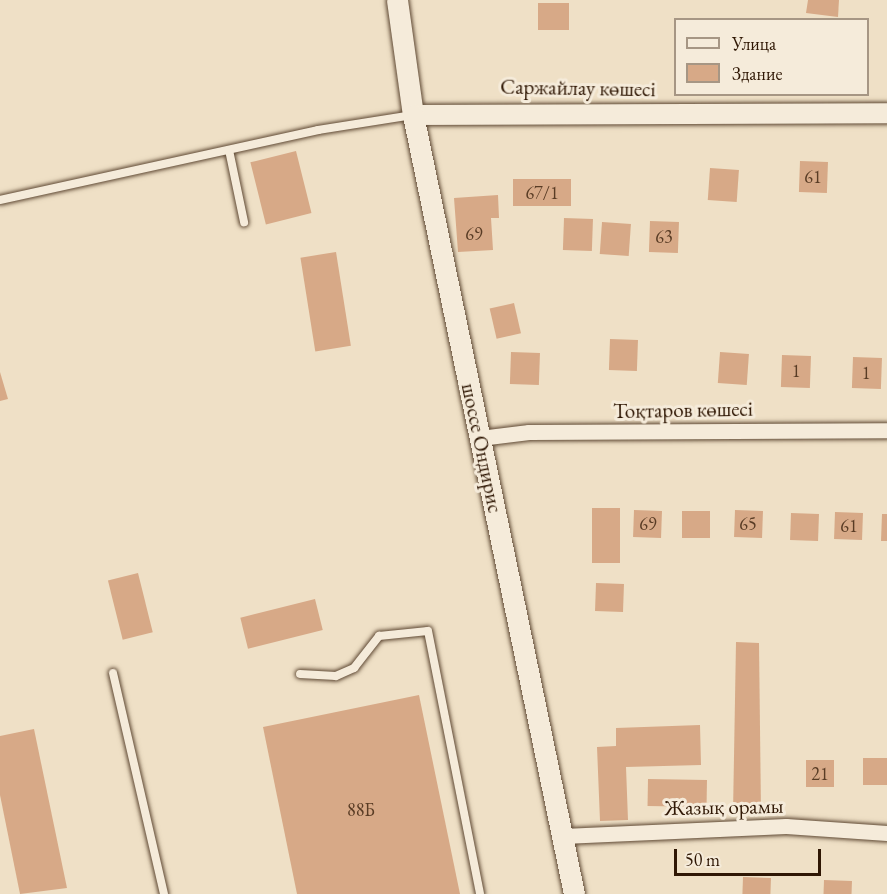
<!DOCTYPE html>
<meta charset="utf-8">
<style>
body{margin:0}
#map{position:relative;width:887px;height:894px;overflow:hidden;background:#efe0c6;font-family:"EB Garamond",serif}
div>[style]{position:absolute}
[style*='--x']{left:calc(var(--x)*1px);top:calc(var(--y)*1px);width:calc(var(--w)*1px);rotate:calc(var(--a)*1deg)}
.building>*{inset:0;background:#d7a987;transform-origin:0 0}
.roads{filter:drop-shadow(0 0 2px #5f4934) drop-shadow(0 0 2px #5f4934)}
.service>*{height:8px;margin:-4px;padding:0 4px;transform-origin:4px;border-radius:4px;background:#f5ebda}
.minor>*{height:15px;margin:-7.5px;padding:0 7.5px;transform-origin:7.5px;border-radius:7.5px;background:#f5ebda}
.tertiary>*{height:20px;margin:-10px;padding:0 10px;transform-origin:10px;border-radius:10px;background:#f5ebda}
.secondary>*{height:21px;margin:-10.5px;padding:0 10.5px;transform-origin:10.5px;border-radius:10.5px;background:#f5ebda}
span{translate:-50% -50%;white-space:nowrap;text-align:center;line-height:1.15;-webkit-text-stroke:6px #f5ebda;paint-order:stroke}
.number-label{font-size:18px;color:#593c25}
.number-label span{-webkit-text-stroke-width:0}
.street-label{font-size:21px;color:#2f1704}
.legend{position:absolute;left:674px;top:18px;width:195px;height:78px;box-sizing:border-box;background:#f5ebda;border:2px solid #a69684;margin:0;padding:8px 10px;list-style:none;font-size:18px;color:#2f1704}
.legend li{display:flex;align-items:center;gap:12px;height:30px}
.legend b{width:30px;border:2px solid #a69684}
.scale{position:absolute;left:674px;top:849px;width:147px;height:27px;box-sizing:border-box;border:3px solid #2f1704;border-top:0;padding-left:8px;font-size:18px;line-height:21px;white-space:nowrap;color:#2f1704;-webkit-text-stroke:4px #f5ebda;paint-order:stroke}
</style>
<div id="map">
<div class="building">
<div style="clip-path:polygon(808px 0,839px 0,838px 17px,806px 13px)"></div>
<div style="left:538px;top:3px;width:31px;height:27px"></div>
<div style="left:296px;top:151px;width:64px;height:47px;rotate:76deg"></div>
<div style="left:800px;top:161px;width:28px;height:31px;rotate:2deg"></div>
<div style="left:710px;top:168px;width:29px;height:32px;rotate:4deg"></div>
<div style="left:513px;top:179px;width:58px;height:27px"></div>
<div style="clip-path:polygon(498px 195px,499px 218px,491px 218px,493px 250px,458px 252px,454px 198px)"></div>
<div style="left:564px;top:218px;width:29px;height:32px;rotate:2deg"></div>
<div style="left:650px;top:221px;width:29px;height:31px;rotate:2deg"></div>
<div style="left:602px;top:222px;width:29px;height:32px;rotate:4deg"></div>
<div style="left:336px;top:252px;width:95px;height:36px;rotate:81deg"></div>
<div style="left:514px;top:303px;width:31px;height:25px;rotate:77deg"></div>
<div style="left:610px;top:339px;width:28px;height:31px;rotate:2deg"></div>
<div style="left:511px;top:352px;width:29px;height:32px;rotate:2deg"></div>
<div style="left:720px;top:352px;width:29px;height:31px;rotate:4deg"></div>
<div style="left:782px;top:355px;width:29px;height:32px;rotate:2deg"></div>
<div style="left:853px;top:357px;width:29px;height:31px;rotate:2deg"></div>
<div style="clip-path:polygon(0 372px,8px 399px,0 401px)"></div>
<div style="left:592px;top:508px;width:28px;height:55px"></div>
<div style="left:634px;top:510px;width:28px;height:27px;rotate:2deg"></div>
<div style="left:735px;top:510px;width:28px;height:27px;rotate:2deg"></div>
<div style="left:682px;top:511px;width:28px;height:27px"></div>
<div style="left:835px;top:512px;width:28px;height:27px;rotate:2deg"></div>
<div style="left:791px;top:513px;width:28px;height:27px;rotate:2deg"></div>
<div style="clip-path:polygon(882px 514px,887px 514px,887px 541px,881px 541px)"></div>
<div style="left:138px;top:573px;width:61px;height:31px;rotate:76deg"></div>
<div style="left:596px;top:583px;width:28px;height:28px;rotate:2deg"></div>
<div style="left:315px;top:599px;width:32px;height:77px;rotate:76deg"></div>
<div style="clip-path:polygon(736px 642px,759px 643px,761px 813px,733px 813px)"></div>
<div style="clip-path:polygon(419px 695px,460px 894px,297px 894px,263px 727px)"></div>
<div style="clip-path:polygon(700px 725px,701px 765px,626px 767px,628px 820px,600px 821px,597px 747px,616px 746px,616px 728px)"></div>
<div style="clip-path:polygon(34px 729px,67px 888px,20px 894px,0 795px,0 736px)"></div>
<div style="left:863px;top:758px;width:24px;height:27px"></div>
<div style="left:806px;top:760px;width:28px;height:27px"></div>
<div style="left:648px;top:779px;width:59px;height:27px;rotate:1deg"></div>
<div style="left:743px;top:877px;width:28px;height:17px;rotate:2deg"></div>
<div style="left:824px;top:880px;width:28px;height:14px;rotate:2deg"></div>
</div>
<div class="roads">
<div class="service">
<div style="--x:229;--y:150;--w:74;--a:78.2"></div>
<div style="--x:0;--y:200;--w:326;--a:-12.4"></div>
<div style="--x:318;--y:130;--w:96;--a:-9"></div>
<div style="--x:113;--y:673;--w:227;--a:77"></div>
<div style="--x:300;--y:674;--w:36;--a:3"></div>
<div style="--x:336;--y:676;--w:20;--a:-24"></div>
<div style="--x:354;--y:668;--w:41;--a:-52"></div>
<div style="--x:379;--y:636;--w:49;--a:-5.8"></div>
<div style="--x:428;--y:631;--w:268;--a:78.8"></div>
</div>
<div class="minor">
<div style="--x:480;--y:438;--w:49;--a:-7"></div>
<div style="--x:529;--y:432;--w:358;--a:-0.3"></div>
<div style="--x:563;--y:836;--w:223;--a:-2.6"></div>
<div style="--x:786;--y:826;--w:101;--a:4"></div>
</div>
<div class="tertiary">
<div style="--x:413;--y:115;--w:474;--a:-0.2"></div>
</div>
<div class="secondary">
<div style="--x:397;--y:0;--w:116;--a:82.1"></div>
<div style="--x:413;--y:115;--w:795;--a:78.32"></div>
</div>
</div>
<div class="number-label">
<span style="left:813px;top:177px">61</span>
<span style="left:542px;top:193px">67/1</span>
<span style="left:474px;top:234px">69</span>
<span style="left:664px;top:237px">63</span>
<span style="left:796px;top:371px">1</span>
<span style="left:866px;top:373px">1</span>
<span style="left:648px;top:524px">69</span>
<span style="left:748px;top:524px">65</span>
<span style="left:849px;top:526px">61</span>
<span style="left:820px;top:774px">21</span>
<span style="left:361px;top:810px">88Б</span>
</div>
<div class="street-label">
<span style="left:578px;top:88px;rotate:1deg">Саржайлау көшесі</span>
<span style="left:683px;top:410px;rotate:-1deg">Тоқтаров көшесі</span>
<span style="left:482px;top:448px;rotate:78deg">шоссе Ондирис</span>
<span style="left:724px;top:807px;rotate:-1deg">Жазық орамы</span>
</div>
<ul class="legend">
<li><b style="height:8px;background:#f5ebda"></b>Улица</li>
<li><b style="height:16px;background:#d7a987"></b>Здание</li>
</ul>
<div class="scale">50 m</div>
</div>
